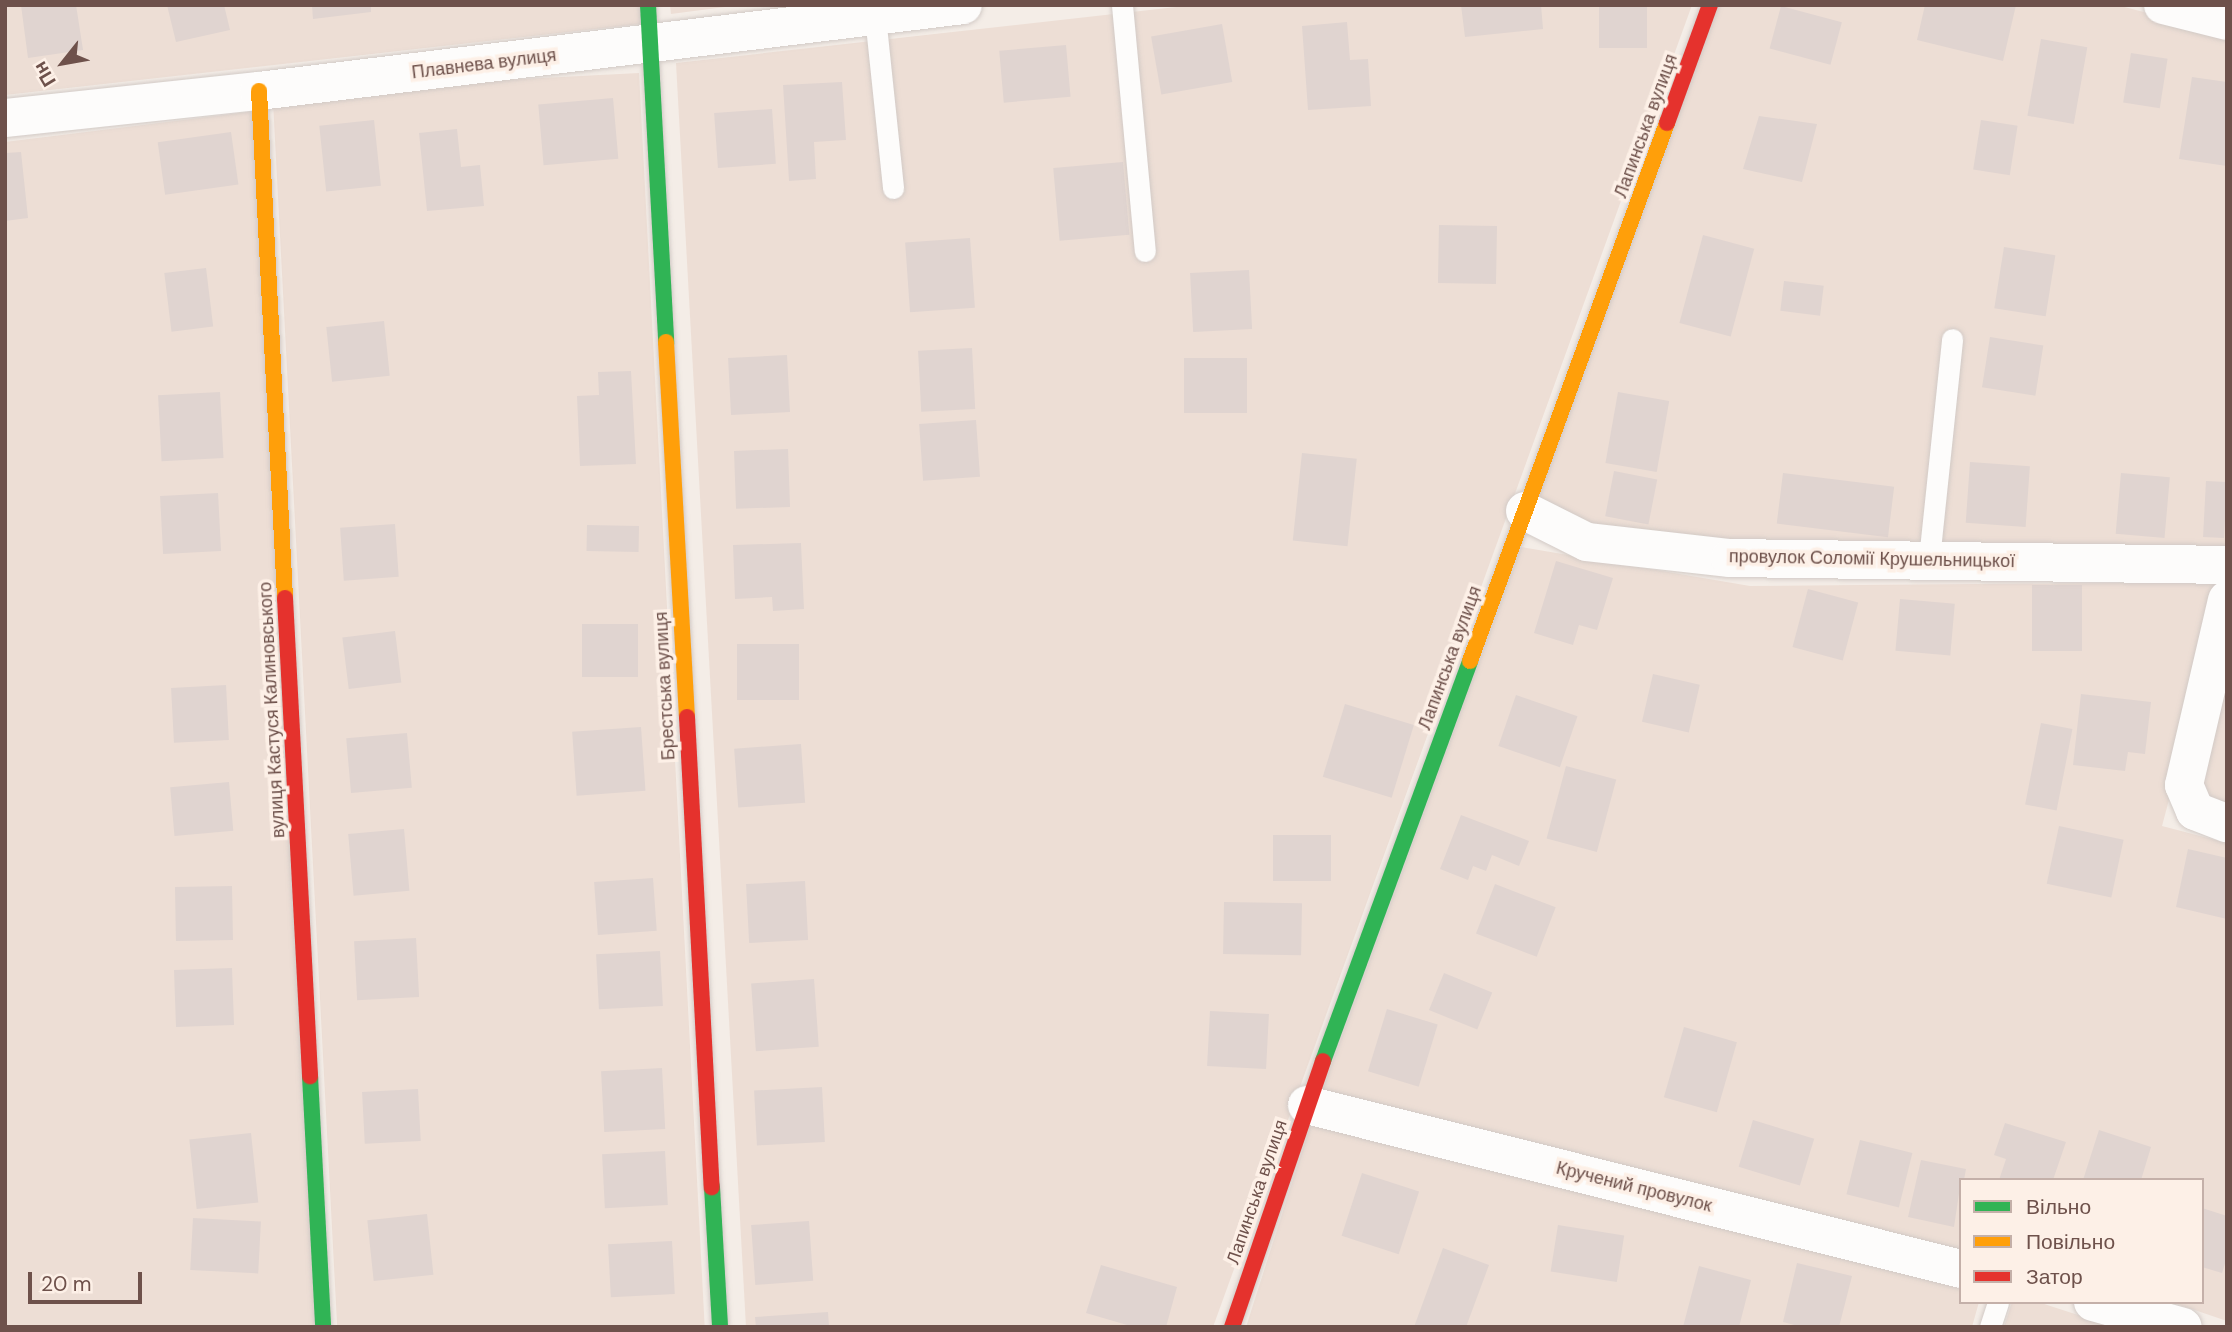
<!DOCTYPE html>
<meta charset="utf-8">
<style>
body{margin:0}
#map{position:relative;width:2232px;height:1332px;overflow:hidden;background:#f4ede7;font-family:"DM Sans",sans-serif}
div>[style]{position:absolute}
[style*='--x']{left:calc(var(--x)*1px);top:calc(var(--y)*1px);width:calc(var(--w)*1px);rotate:calc(var(--a)*1deg)}
.residential>*{inset:0;background:#edded5;transform-origin:0 0}
.building>*{inset:0;background:#e0d4d0;transform-origin:0 0}
.roads{filter:drop-shadow(0 0 2px #d2cac6) drop-shadow(0 0 2px #d2cac6)}
.lane>*{height:21px;margin:-10.5px;padding:0 10.5px;transform-origin:10.5px;border-radius:10.5px;background:#fdfcfb}
.street>*{height:38px;margin:-19px;padding:0 19px;transform-origin:19px;border-radius:19px;background:#fdfcfb}
.fast>*{height:16px;margin:-8px;padding:0 8px;transform-origin:8px;border-radius:8px;background:#30b455}
.slow>*{height:16px;margin:-8px;padding:0 8px;transform-origin:8px;border-radius:8px;background:#ff9f0a}
.jam>*{height:16px;margin:-8px;padding:0 8px;transform-origin:8px;border-radius:8px;background:#e5322d}
span{translate:-50% -50%;white-space:nowrap;text-align:center;line-height:1.15;-webkit-text-stroke:7px #fdf0e7;paint-order:stroke}
.street-label{font-size:18px;color:#6e514b}
.frame{position:absolute;inset:0;border:7px solid #6e514b;pointer-events:none}
.legend{position:absolute;left:1959px;top:1178px;width:245px;height:126px;box-sizing:border-box;background:#fdf0e7;border:2px solid #c4b0a9;margin:0;padding:9px 12px;list-style:none;font-size:21px;color:#6e514b}
.legend li{display:flex;align-items:center;gap:14px;height:35px}
.legend b{width:35px;border:2px solid #c4b0a9}
.north{position:absolute;left:28px;top:28px;width:70px;height:70px;-webkit-text-stroke:5px #fdf0e7;paint-order:stroke;rotate:239deg;font-size:19px;font-weight:700;line-height:28px;text-align:center;color:#6e514b}
.north::after{content:'';display:block;margin:auto;width:24px;height:32px;background:#6e514b;clip-path:polygon(50% 0,100% 100%,50% 72%,0 100%)}
.scale{position:absolute;left:28px;top:1272px;width:114px;height:32px;box-sizing:border-box;border:4px solid #6e514b;border-top:0;padding-left:9px;font-size:21px;line-height:24px;white-space:nowrap;color:#6e514b;-webkit-text-stroke:5px #fdf0e7;paint-order:stroke}
</style>
<div id="map">
<div class="residential">
<div style="clip-path:polygon(5px 5px,640px 5px,640px 24px,5px 95px)"></div>
<div style="clip-path:polygon(670px 5px,740px 5px,671px 14px)"></div>
<div style="clip-path:polygon(1194px 5px,1692px 5px,1213px 1327px,746px 1327px,676px 63px)"></div>
<div style="clip-path:polygon(1714px 5px,2117px 5px,2227px 34px,2227px 573px,1519px 533px)"></div>
<div style="left:639px;top:73px;width:1255px;height:367px;rotate:87deg"></div>
<div style="clip-path:polygon(256px 111px,316px 1327px,5px 1327px,5px 142px)"></div>
<div style="clip-path:polygon(1521px 547px,1750px 586px,2227px 582px,2162px 826px,2227px 843px,2227px 1321px,2171px 1302px,2202px 1302px,2202px 1180px,1961px 1180px,1961px 1252px,1319px 1099px)"></div>
<div style="clip-path:polygon(2227px 656px,2227px 823px,2188px 813px)"></div>
<div style="clip-path:polygon(1314px 1114px,1961px 1283px,1961px 1302px,1979px 1302px,1972px 1327px,1246px 1327px)"></div>
<div style="clip-path:polygon(2012px 1302px,2038px 1302px,2115px 1327px,2004px 1327px)"></div>
</div>
<div class="building">
<div style="clip-path:polygon(21px 5px,76px 5px,83px 50px,28px 58px)"></div>
<div style="clip-path:polygon(167px 5px,224px 5px,230px 30px,176px 42px)"></div>
<div style="clip-path:polygon(312px 5px,371px 5px,371px 12px,313px 19px)"></div>
<div style="clip-path:polygon(1461px 5px,1541px 5px,1543px 29px,1465px 37px)"></div>
<div style="left:1599px;top:5px;width:48px;height:43px"></div>
<div style="clip-path:polygon(1925px 5px,2016px 5px,2003px 61px,1917px 40px)"></div>
<div style="left:1781px;top:6px;width:63px;height:44px;rotate:15deg"></div>
<div style="clip-path:polygon(1347px 22px,1350px 60px,1368px 59px,1371px 106px,1308px 110px,1302px 26px)"></div>
<div style="left:1222px;top:24px;width:59px;height:72px;rotate:80deg"></div>
<div style="left:2041px;top:39px;width:47px;height:78px;rotate:10deg"></div>
<div style="left:1066px;top:45px;width:52px;height:67px;rotate:85deg"></div>
<div style="left:2131px;top:53px;width:37px;height:50px;rotate:9deg"></div>
<div style="clip-path:polygon(2192px 77px,2227px 82px,2227px 166px,2179px 159px)"></div>
<div style="clip-path:polygon(842px 82px,846px 140px,814px 142px,816px 179px,789px 181px,783px 85px)"></div>
<div style="left:613px;top:98px;width:61px;height:75px;rotate:85deg"></div>
<div style="left:772px;top:109px;width:55px;height:58px;rotate:86deg"></div>
<div style="clip-path:polygon(1759px 116px,1817px 124px,1802px 182px,1743px 169px)"></div>
<div style="left:374px;top:120px;width:66px;height:55px;rotate:84deg"></div>
<div style="left:1981px;top:120px;width:37px;height:50px;rotate:9deg"></div>
<div style="clip-path:polygon(457px 129px,461px 167px,480px 165px,484px 206px,427px 211px,419px 133px)"></div>
<div style="left:231px;top:132px;width:53px;height:74px;rotate:82deg"></div>
<div style="clip-path:polygon(21px 152px,28px 218px,5px 221px,5px 153px)"></div>
<div style="left:1123px;top:162px;width:73px;height:70px;rotate:85deg"></div>
<div style="left:1439px;top:225px;width:58px;height:58px;rotate:1deg"></div>
<div style="left:1703px;top:235px;width:53px;height:91px;rotate:15deg"></div>
<div style="left:970px;top:238px;width:70px;height:65px;rotate:86deg"></div>
<div style="left:2004px;top:247px;width:52px;height:62px;rotate:9deg"></div>
<div style="left:206px;top:268px;width:59px;height:42px;rotate:83deg"></div>
<div style="left:1249px;top:270px;width:59px;height:59px;rotate:87deg"></div>
<div style="left:1784px;top:281px;width:40px;height:30px;rotate:7deg"></div>
<div style="left:384px;top:321px;width:55px;height:58px;rotate:84deg"></div>
<div style="left:1990px;top:337px;width:54px;height:51px;rotate:9deg"></div>
<div style="left:972px;top:348px;width:61px;height:54px;rotate:87deg"></div>
<div style="left:787px;top:355px;width:57px;height:59px;rotate:87deg"></div>
<div style="left:1184px;top:358px;width:63px;height:55px"></div>
<div style="clip-path:polygon(631px 371px,636px 464px,580px 466px,577px 396px,599px 395px,598px 372px)"></div>
<div style="left:220px;top:392px;width:66px;height:62px;rotate:87deg"></div>
<div style="left:1618px;top:392px;width:52px;height:72px;rotate:10deg"></div>
<div style="left:976px;top:420px;width:57px;height:57px;rotate:86deg"></div>
<div style="left:788px;top:449px;width:58px;height:54px;rotate:88deg"></div>
<div style="left:1302px;top:453px;width:55px;height:88px;rotate:6deg"></div>
<div style="left:1970px;top:462px;width:60px;height:61px;rotate:4deg"></div>
<div style="left:1614px;top:471px;width:44px;height:46px;rotate:11deg"></div>
<div style="left:1783px;top:473px;width:112px;height:51px;rotate:7deg"></div>
<div style="left:2121px;top:473px;width:49px;height:61px;rotate:5deg"></div>
<div style="left:2206px;top:481px;width:21px;height:56px;rotate:3deg"></div>
<div style="left:218px;top:493px;width:58px;height:58px;rotate:87deg"></div>
<div style="left:395px;top:524px;width:53px;height:55px;rotate:86deg"></div>
<div style="left:587px;top:525px;width:52px;height:26px;rotate:1deg"></div>
<div style="clip-path:polygon(801px 543px,804px 609px,773px 611px,772px 597px,735px 599px,733px 545px)"></div>
<div style="clip-path:polygon(1556px 561px,1613px 578px,1597px 630px,1579px 625px,1573px 645px,1534px 633px)"></div>
<div style="left:2032px;top:585px;width:50px;height:66px"></div>
<div style="left:1808px;top:589px;width:52px;height:60px;rotate:15deg"></div>
<div style="left:1900px;top:599px;width:55px;height:52px;rotate:5deg"></div>
<div style="left:582px;top:624px;width:56px;height:53px"></div>
<div style="left:395px;top:631px;width:52px;height:53px;rotate:83deg"></div>
<div style="left:799px;top:644px;width:56px;height:62px;rotate:90deg"></div>
<div style="left:1653px;top:674px;width:48px;height:49px;rotate:13deg"></div>
<div style="left:226px;top:685px;width:55px;height:55px;rotate:87deg"></div>
<div style="clip-path:polygon(2081px 694px,2151px 702px,2145px 754px,2128px 752px,2125px 771px,2073px 765px)"></div>
<div style="left:1516px;top:695px;width:65px;height:54px;rotate:19deg"></div>
<div style="left:1345px;top:704px;width:72px;height:76px;rotate:17deg"></div>
<div style="left:2041px;top:723px;width:32px;height:83px;rotate:11deg"></div>
<div style="left:641px;top:727px;width:64px;height:69px;rotate:86deg"></div>
<div style="left:407px;top:733px;width:55px;height:61px;rotate:85deg"></div>
<div style="left:801px;top:744px;width:59px;height:67px;rotate:86deg"></div>
<div style="left:1566px;top:766px;width:52px;height:75px;rotate:15deg"></div>
<div style="left:229px;top:782px;width:49px;height:59px;rotate:85deg"></div>
<div style="clip-path:polygon(1461px 815px,1529px 841px,1519px 866px,1492px 855px,1486px 871px,1473px 866px,1468px 880px,1440px 869px)"></div>
<div style="left:2059px;top:826px;width:66px;height:59px;rotate:12deg"></div>
<div style="left:404px;top:829px;width:62px;height:56px;rotate:85deg"></div>
<div style="left:1273px;top:835px;width:58px;height:46px"></div>
<div style="clip-path:polygon(2188px 849px,2227px 858px,2227px 919px,2176px 907px)"></div>
<div style="left:653px;top:878px;width:53px;height:59px;rotate:86deg"></div>
<div style="left:805px;top:881px;width:59px;height:59px;rotate:87deg"></div>
<div style="left:1495px;top:884px;width:65px;height:53px;rotate:21deg"></div>
<div style="left:232px;top:886px;width:54px;height:57px;rotate:89deg"></div>
<div style="left:1224px;top:902px;width:78px;height:52px;rotate:1deg"></div>
<div style="left:416px;top:938px;width:59px;height:62px;rotate:87deg"></div>
<div style="left:660px;top:951px;width:55px;height:64px;rotate:87deg"></div>
<div style="left:232px;top:968px;width:57px;height:58px;rotate:88deg"></div>
<div style="left:1444px;top:973px;width:52px;height:40px;rotate:22deg"></div>
<div style="left:814px;top:979px;width:68px;height:63px;rotate:86deg"></div>
<div style="left:1387px;top:1009px;width:53px;height:65px;rotate:17deg"></div>
<div style="left:1210px;top:1011px;width:59px;height:55px;rotate:3deg"></div>
<div style="left:1684px;top:1027px;width:55px;height:73px;rotate:16deg"></div>
<div style="left:662px;top:1068px;width:61px;height:61px;rotate:87deg"></div>
<div style="left:822px;top:1087px;width:55px;height:68px;rotate:87deg"></div>
<div style="left:418px;top:1089px;width:52px;height:56px;rotate:87deg"></div>
<div style="left:1753px;top:1120px;width:64px;height:49px;rotate:17deg"></div>
<div style="clip-path:polygon(2005px 1123px,2066px 1142px,2053px 1180px,1999px 1180px,2006px 1159px,1994px 1155px)"></div>
<div style="clip-path:polygon(2099px 1130px,2151px 1147px,2141px 1180px,2083px 1180px)"></div>
<div style="left:251px;top:1133px;width:70px;height:62px;rotate:84deg"></div>
<div style="left:1860px;top:1140px;width:54px;height:56px;rotate:14deg"></div>
<div style="left:665px;top:1151px;width:54px;height:63px;rotate:87deg"></div>
<div style="clip-path:polygon(1921px 1160px,1966px 1169px,1964px 1180px,1961px 1180px,1954px 1227px,1908px 1217px)"></div>
<div style="left:1362px;top:1173px;width:60px;height:66px;rotate:18deg"></div>
<div style="clip-path:polygon(2202px 1208px,2227px 1216px,2227px 1257px,2222px 1273px,2202px 1267px)"></div>
<div style="left:427px;top:1214px;width:61px;height:60px;rotate:84deg"></div>
<div style="left:193px;top:1218px;width:68px;height:52px;rotate:3deg"></div>
<div style="left:809px;top:1221px;width:60px;height:58px;rotate:86deg"></div>
<div style="left:1558px;top:1225px;width:67px;height:47px;rotate:9deg"></div>
<div style="left:672px;top:1241px;width:53px;height:64px;rotate:87deg"></div>
<div style="clip-path:polygon(1443px 1248px,1489px 1265px,1466px 1327px,1414px 1327px)"></div>
<div style="clip-path:polygon(1797px 1263px,1852px 1276px,1839px 1327px,1802px 1327px,1783px 1322px)"></div>
<div style="clip-path:polygon(1101px 1265px,1177px 1287px,1166px 1327px,1134px 1327px,1086px 1313px)"></div>
<div style="clip-path:polygon(1699px 1266px,1751px 1280px,1739px 1327px,1683px 1327px)"></div>
<div style="clip-path:polygon(828px 1312px,829px 1327px,756px 1327px,755px 1317px)"></div>
</div>
<div class="roads">
<div class="lane">
<div style="--x:1122;--y:5;--w:247;--a:84.7"></div>
<div style="--x:875;--y:16;--w:173;--a:84"></div>
<div style="--x:1929;--y:559;--w:221;--a:-84"></div>
<div style="--x:1990;--y:1327;--w:26;--a:-72"></div>
</div>
<div class="street">
<div style="--x:2163;--y:5;--w:66;--a:14"></div>
<div style="--x:5;--y:118;--w:255;--a:-6.1"></div>
<div style="--x:259;--y:91;--w:709;--a:-6.96"></div>
<div style="--x:1525;--y:511;--w:69;--a:26.6"></div>
<div style="--x:1587;--y:542;--w:144;--a:6.4"></div>
<div style="--x:1730;--y:558;--w:497;--a:0.8"></div>
<div style="--x:2227;--y:600;--w:190;--a:103.1"></div>
<div style="--x:2184;--y:785;--w:28;--a:67"></div>
<div style="--x:2195;--y:811;--w:34;--a:21"></div>
<div style="--x:1307;--y:1105;--w:674;--a:14.08"></div>
<div style="--x:2093;--y:1302;--w:93;--a:15.5"></div>
</div>
<div class="fast">
<div style="--x:648;--y:5;--w:337;--a:86.9"></div>
<div style="--x:1323;--y:1061;--w:426;--a:-69.8"></div>
<div style="--x:310;--y:1076;--w:251;--a:87"></div>
<div style="--x:712;--y:1187;--w:140;--a:86.7"></div>
</div>
<div class="slow">
<div style="--x:259;--y:91;--w:508;--a:87.06"></div>
<div style="--x:666;--y:342;--w:376;--a:86.8"></div>
<div style="--x:1470;--y:661;--w:573;--a:-69.89"></div>
</div>
<div class="jam">
<div style="--x:1667;--y:123;--w:126;--a:-70"></div>
<div style="--x:285;--y:598;--w:479;--a:87"></div>
<div style="--x:687;--y:717;--w:471;--a:87"></div>
<div style="--x:1232;--y:1327;--w:281;--a:-71.1"></div>
</div>
</div>
<div class="street-label">
<span style="left:484px;top:64px;rotate:-7deg">Плавнева вулиця</span>
<span style="left:1646px;top:126px;rotate:-70deg">Лапинська вулиця</span>
<span style="left:1872px;top:559px;rotate:1deg">провулок Соломії Крушельницької</span>
<span style="left:1450px;top:658px;rotate:-70deg">Лапинська вулиця</span>
<span style="left:665px;top:686px;rotate:-93deg">Брестська вулиця</span>
<span style="left:272px;top:710px;rotate:-93deg">вулиця Кастуся Калиновського</span>
<span style="left:1634px;top:1187px;rotate:14deg">Кручений провулок</span>
<span style="left:1257px;top:1192px;rotate:-71deg">Лапинська вулиця</span>
</div>
<div class="frame"></div>
<ul class="legend">
<li><b style="height:9px;background:#30b455"></b>Вільно</li>
<li><b style="height:9px;background:#ff9f0a"></b>Повільно</li>
<li><b style="height:9px;background:#e5322d"></b>Затор</li>
</ul>
<div class="north">Пн</div>
<div class="scale">20 m</div>
</div>
